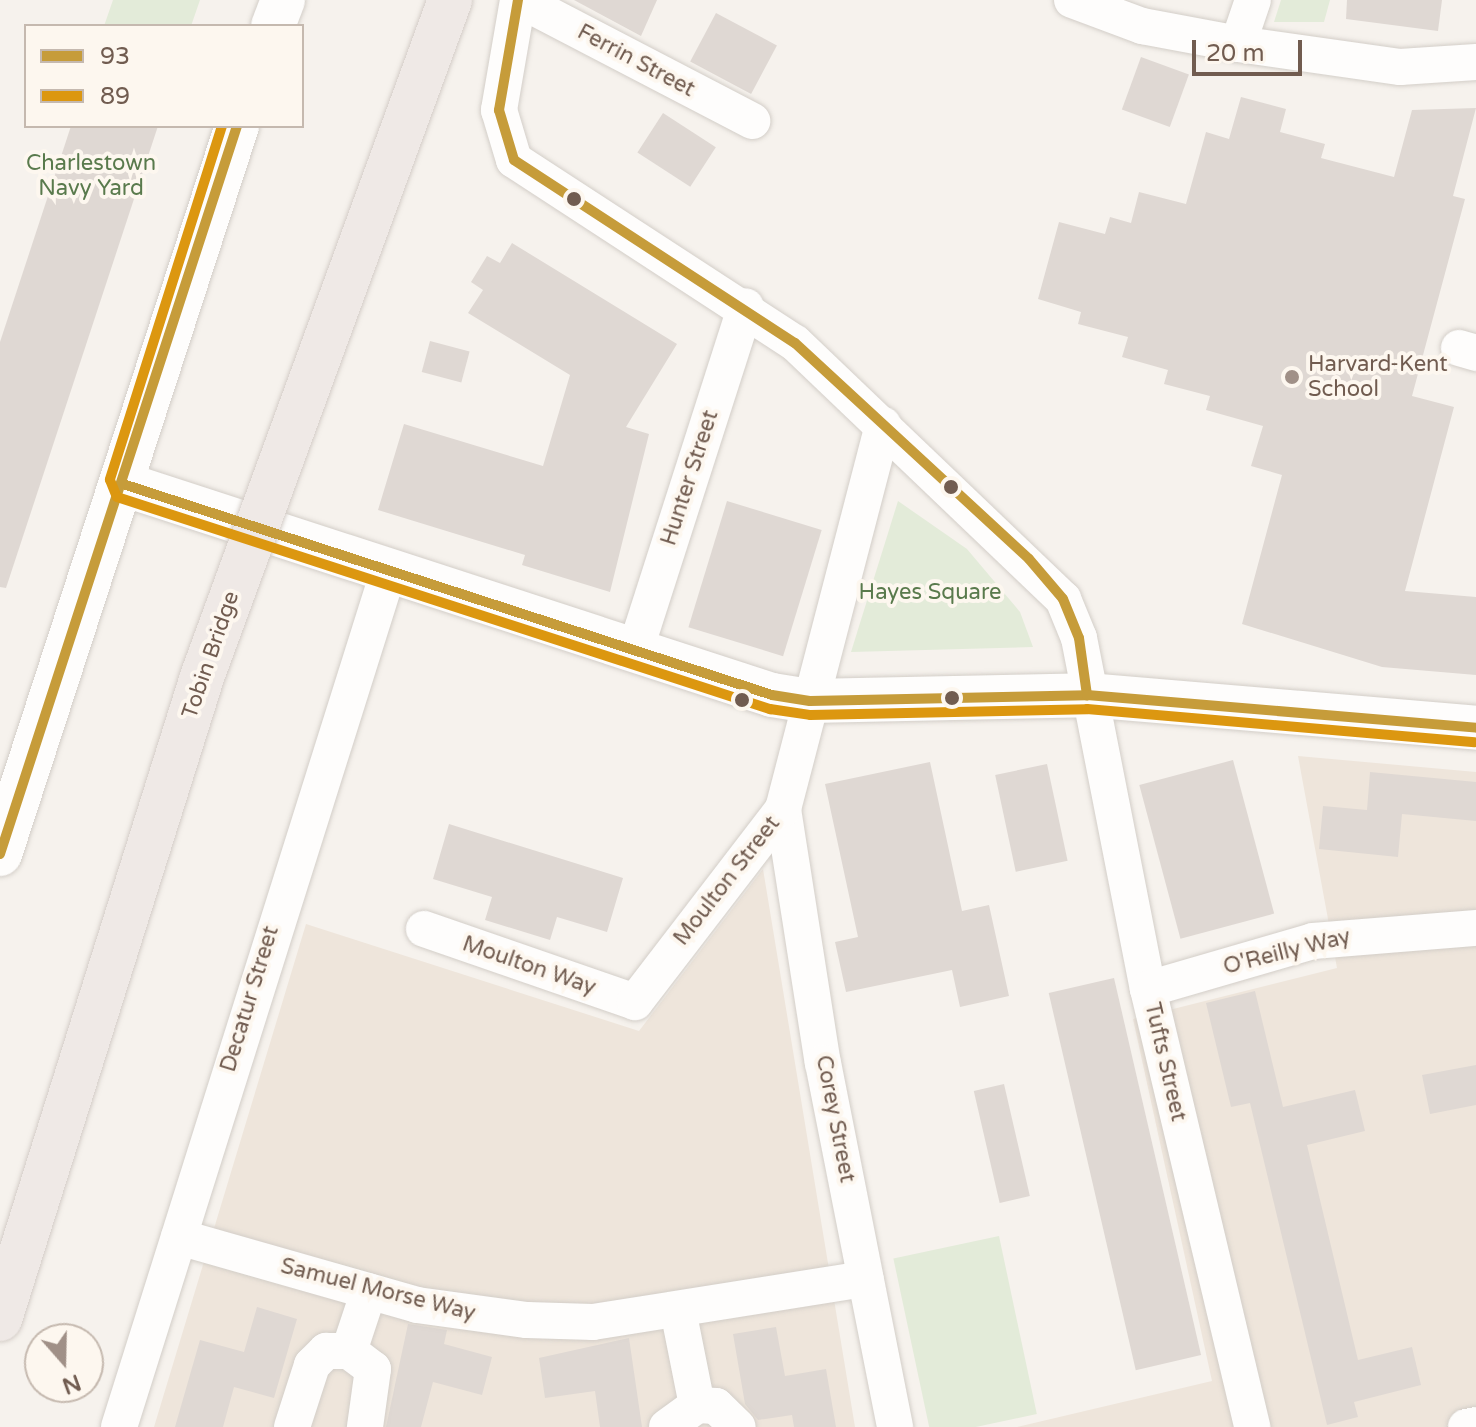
<!DOCTYPE html>
<style>
body{margin:0}
#map{position:relative;width:1476px;height:1427px;overflow:hidden;background:#f6f2ed;font-family:"Varela Round",sans-serif}
div>[style]{position:absolute}
[style*='--x']{left:calc(var(--x)*1px);top:calc(var(--y)*1px);width:calc(var(--w)*1px);rotate:calc(var(--a)*1deg)}
.residential>*{inset:0;background:#eee5db}
.green>*{inset:0;background:#e3ebd9;transform-origin:0 0}
.building>*{inset:0;background:#dfd8d3;transform-origin:0 0}
.roads{filter:drop-shadow(0 0 2px #d3cec8) drop-shadow(0 0 2px #d3cec8)}
.street>*{height:36px;margin:-18px;padding:0 18px;transform-origin:18px;border-radius:18px;background:#fefdfc}
.secondary>*{height:44px;margin:-22px;padding:0 22px;transform-origin:22px;border-radius:22px;background:#fefdfc}
.bridges{filter:drop-shadow(0 0 2px #d4cdc8) drop-shadow(0 0 2px #d4cdc8)}
.highway-bridge>*{height:44px;margin:-22px;padding:0 22px;transform-origin:22px;border-radius:22px;background:#efe9e6}
.bus-1>*{height:10px;margin:-5px;padding:0 5px;transform-origin:5px;border-radius:5px;background:#c69c3a}
.bus-2>*{height:10px;margin:-5px;padding:0 5px;transform-origin:5px;border-radius:5px;background:#dc9710}
.dots>*{width:22px;height:22px;translate:-50% -50%;box-sizing:border-box;border:4px solid #fdf7ef;border-radius:50%}
span{translate:-50% -50%;white-space:nowrap;text-align:center;line-height:1.15;-webkit-text-stroke:8px #fdf7ef;paint-order:stroke}
.street-label{font-size:22px;color:#715c50}
.park-label{font-size:22px;color:#597a4c}
.poi-label{font-size:22px;color:#715c50}
.left{translate:0 -50%;text-align:left}
.legend{position:absolute;left:24px;top:24px;width:280px;height:104px;box-sizing:border-box;background:#fdf7ef;border:2px solid #c5b9af;margin:0;padding:10px 14px;list-style:none;font-size:24px;color:#715c50}
.legend li{display:flex;align-items:center;gap:16px;height:40px}
.legend b{width:40px;border:2px solid #c5b9af}
.north{position:absolute;left:24px;top:1323px;width:80px;height:80px;box-sizing:border-box;background:#fdf7ef;border:2px solid #c5b9af;border-radius:50%;rotate:160deg;font-size:22px;font-weight:700;line-height:32px;text-align:center;color:#715c50}
.north::after{content:'';display:block;margin:auto;width:28px;height:36px;background:#a09087;clip-path:polygon(50% 0,100% 100%,50% 72%,0 100%)}
.scale{position:absolute;left:1192px;top:40px;width:110px;height:36px;box-sizing:border-box;border:4px solid #715c50;border-top:0;padding-left:10px;font-size:24px;line-height:28px;white-space:nowrap;color:#715c50;-webkit-text-stroke:6px #fdf7ef;paint-order:stroke}
</style>
<div id="map">
<div class="residential">
<div style="clip-path:polygon(1298px 756px,1476px 772px,1476px 1427px,1017px 1427px,1212px 1381px,1133px 1019px,1337px 968px)"></div>
<div style="clip-path:polygon(763px 869px,855px 1427px,154px 1427px,306px 924px,639px 1031px)"></div>
</div>
<div class="green">
<div style="clip-path:polygon(113px 0,200px 0,191px 26px,104px 26px)"></div>
<div style="clip-path:polygon(1281px 0,1330px 0,1324px 22px,1274px 22px)"></div>
<div style="clip-path:polygon(898px 501px,967px 549px,1020px 612px,1033px 647px,851px 652px)"></div>
<div style="left:999px;top:1236px;width:182px;height:108px;rotate:78deg"></div>
</div>
<div class="building">
<div style="clip-path:polygon(574px 0,657px 0,641px 36px)"></div>
<div style="clip-path:polygon(1347px 0,1442px 0,1438px 31px,1346px 19px)"></div>
<div style="left:716px;top:13px;width:69px;height:55px;rotate:28deg"></div>
<div style="left:1141px;top:57px;width:51px;height:56px;rotate:20deg"></div>
<div style="clip-path:polygon(1241px 97px,1286px 109px,1280px 132px,1325px 144px,1321px 158px,1394px 177px,1412px 110px,1476px 108px,1453px 196px,1465px 199px,1412px 396px,1454px 407px,1405px 591px,1476px 597px,1476px 675px,1382px 667px,1242px 624px,1282px 475px,1251px 466px,1263px 426px,1206px 410px,1210px 396px,1164px 384px,1168px 370px,1122px 357px,1128px 337px,1078px 324px,1081px 312px,1038px 299px,1059px 222px,1105px 234px,1110px 217px,1131px 223px,1139px 192px,1186px 204px,1206px 132px,1229px 139px)"></div>
<div style="left:663px;top:113px;width:63px;height:47px;rotate:33deg"></div>
<div style="clip-path:polygon(71px 126px,158px 126px,6px 588px,0 587px,0 342px)"></div>
<div style="clip-path:polygon(512px 243px,677px 344px,626px 427px,649px 434px,610px 592px,522px 565px,525px 555px,378px 510px,404px 424px,543px 466px,570px 375px,468px 313px,483px 290px,471px 282px,487px 256px,500px 263px)"></div>
<div style="left:430px;top:341px;width:41px;height:32px;rotate:15deg"></div>
<div style="left:727px;top:501px;width:99px;height:132px;rotate:17deg"></div>
<div style="left:1233px;top:760px;width:159px;height:97px;rotate:75deg"></div>
<div style="clip-path:polygon(930px 762px,962px 911px,989px 905px,1009px 996px,960px 1007px,952px 970px,846px 992px,835px 942px,858px 937px,825px 784px)"></div>
<div style="left:1047px;top:764px;width:99px;height:53px;rotate:78deg"></div>
<div style="clip-path:polygon(1370px 772px,1476px 782px,1476px 821px,1402px 814px,1398px 857px,1319px 849px,1323px 806px,1367px 810px)"></div>
<div style="clip-path:polygon(449px 824px,623px 878px,607px 932px,557px 917px,550px 940px,485px 920px,492px 897px,433px 879px)"></div>
<div style="left:1114px;top:978px;width:387px;height:67px;rotate:77deg"></div>
<div style="clip-path:polygon(1255px 991px,1283px 1107px,1355px 1090px,1365px 1131px,1307px 1145px,1358px 1360px,1412px 1347px,1421px 1385px,1354px 1402px,1358px 1417px,1327px 1425px,1250px 1103px,1231px 1107px,1206px 1003px)"></div>
<div style="clip-path:polygon(1476px 1065px,1476px 1105px,1430px 1114px,1422px 1075px)"></div>
<div style="left:1004px;top:1084px;width:115px;height:31px;rotate:77deg"></div>
<div style="clip-path:polygon(257px 1307px,297px 1319px,274px 1398px,234px 1387px,223px 1427px,175px 1427px,200px 1340px,244px 1352px)"></div>
<div style="clip-path:polygon(408px 1324px,447px 1330px,444px 1344px,492px 1357px,482px 1395px,433px 1382px,421px 1427px,386px 1427px)"></div>
<div style="clip-path:polygon(776px 1327px,785px 1376px,826px 1369px,836px 1427px,794px 1427px,792px 1415px,758px 1420px,745px 1404px,733px 1334px)"></div>
<div style="clip-path:polygon(629px 1338px,642px 1427px,600px 1427px,595px 1391px,545px 1398px,539px 1358px)"></div>
</div>
<div class="roads">
<div class="street">
<div style="--x:518;--y:0;--w:112;--a:99.8"></div>
<div style="--x:499;--y:110;--w:52;--a:73.3"></div>
<div style="--x:514;--y:160;--w:335;--a:33.1"></div>
<div style="--x:795;--y:343;--w:371;--a:43.7"></div>
<div style="--x:1063;--y:599;--w:42;--a:67.7"></div>
<div style="--x:1079;--y:638;--w:358;--a:78.9"></div>
<div style="--x:1148;--y:989;--w:450;--a:76.6"></div>
<div style="--x:520;--y:0;--w:262;--a:27.5"></div>
<div style="--x:1072;--y:0;--w:75;--a:20.4"></div>
<div style="--x:1142;--y:26;--w:98;--a:10.6"></div>
<div style="--x:1238;--y:44;--w:164;--a:8.1"></div>
<div style="--x:1400;--y:67;--w:76;--a:-3.8"></div>
<div style="--x:1238;--y:44;--w:46;--a:-71.2"></div>
<div style="--x:1459;--y:348;--w:18;--a:16"></div>
<div style="--x:635;--y:651;--w:362;--a:-72.2"></div>
<div style="--x:783;--y:809;--w:257;--a:81.1"></div>
<div style="--x:823;--y:1063;--w:371;--a:78.8"></div>
<div style="--x:424;--y:929;--w:223;--a:19.1"></div>
<div style="--x:635;--y:1002;--w:243;--a:-52.5"></div>
<div style="--x:783;--y:809;--w:397;--a:-75.4"></div>
<div style="--x:1148;--y:989;--w:172;--a:-16.2"></div>
<div style="--x:1313;--y:941;--w:164;--a:-4.6"></div>
<div style="--x:179;--y:1237;--w:248;--a:15.9"></div>
<div style="--x:417;--y:1305;--w:111;--a:7.8"></div>
<div style="--x:527;--y:1320;--w:66;--a:1.7"></div>
<div style="--x:593;--y:1322;--w:276;--a:-9"></div>
<div style="--x:678;--y:1310;--w:97;--a:78.7"></div>
<div style="--x:349;--y:1351;--w:30;--a:37"></div>
<div style="--x:373;--y:1369;--w:59;--a:97.9"></div>
<div style="--x:119;--y:1427;--w:895;--a:-72.52"></div>
<div style="--x:292;--y:1427;--w:65;--a:-72.1"></div>
<div style="--x:312;--y:1365;--w:20;--a:-45"></div>
<div style="--x:326;--y:1351;--w:23;--a:0"></div>
<div style="--x:349;--y:1351;--w:63;--a:-71.6"></div>
<div style="--x:667;--y:1427;--w:37;--a:-36"></div>
<div style="--x:697;--y:1405;--w:19;--a:3"></div>
<div style="--x:716;--y:1406;--w:30;--a:44"></div>
<div style="--x:1466;--y:1427;--w:10;--a:-11"></div>
</div>
<div class="secondary">
<div style="--x:273;--y:26;--w:28;--a:-69"></div>
<div style="--x:123;--y:484;--w:682;--a:18.01"></div>
<div style="--x:772;--y:695;--w:38;--a:9"></div>
<div style="--x:810;--y:701;--w:277;--a:-1.2"></div>
<div style="--x:1087;--y:695;--w:390;--a:4.8"></div>
<div style="--x:0;--y:854;--w:766;--a:-71.97"></div>
</div>
</div>
<div class="bridges">
<div class="highway-bridge">
<div style="--x:0;--y:1319;--w:673;--a:-72.53"></div>
<div style="--x:202;--y:677;--w:721;--a:-69.88"></div>
</div>
</div>
<div class="bus-1">
<div style="--x:518;--y:0;--w:112;--a:99.8"></div>
<div style="--x:499;--y:110;--w:52;--a:73.3"></div>
<div style="--x:514;--y:160;--w:335;--a:33.1"></div>
<div style="--x:795;--y:343;--w:318;--a:42.7"></div>
<div style="--x:1029;--y:559;--w:52;--a:49.6"></div>
<div style="--x:1063;--y:599;--w:42;--a:67.7"></div>
<div style="--x:1079;--y:638;--w:58;--a:82"></div>
<div style="--x:123;--y:484;--w:682;--a:18.01"></div>
<div style="--x:772;--y:695;--w:38;--a:9"></div>
<div style="--x:810;--y:701;--w:277;--a:-1.2"></div>
<div style="--x:1087;--y:695;--w:390;--a:4.8"></div>
<div style="--x:0;--y:854;--w:766;--a:-71.97"></div>
</div>
<div class="bus-2">
<div style="--x:222;--y:126;--w:371;--a:107.6"></div>
<div style="--x:110;--y:480;--w:18;--a:68"></div>
<div style="--x:117;--y:497;--w:687;--a:17.99"></div>
<div style="--x:770;--y:709;--w:40;--a:8.5"></div>
<div style="--x:810;--y:715;--w:277;--a:-1.2"></div>
<div style="--x:1087;--y:709;--w:389;--a:4.9"></div>
</div>
<div class="dots">
<div style="left:574px;top:199px;background:#715c50"></div>
<div style="left:1292px;top:377px;background:#a09087"></div>
<div style="left:951px;top:487px;background:#715c50"></div>
<div style="left:952px;top:698px;background:#715c50"></div>
<div style="left:742px;top:700px;background:#715c50"></div>
</div>
<div class="street-label">
<span style="left:636px;top:61px;rotate:28deg">Ferrin Street</span>
<span style="left:690px;top:478px;rotate:-72deg">Hunter Street</span>
<span style="left:211px;top:655px;rotate:-71deg">Tobin Bridge</span>
<span style="left:727px;top:881px;rotate:-52deg">Moulton Street</span>
<span style="left:1287px;top:952px;rotate:-14deg">O'Reilly Way</span>
<span style="left:529px;top:966px;rotate:19deg">Moulton Way</span>
<span style="left:250px;top:999px;rotate:-73deg">Decatur Street</span>
<span style="left:1165px;top:1062px;rotate:77deg">Tufts Street</span>
<span style="left:835px;top:1119px;rotate:79deg">Corey Street</span>
<span style="left:378px;top:1290px;rotate:14deg">Samuel Morse Way</span>
</div>
<div class="park-label">
<span style="left:91px;top:176px">Charlestown<br>Navy Yard</span>
<span style="left:930px;top:593px">Hayes Square</span>
</div>
<div class="poi-label">
<span class="left" style="left:1308px;top:377px">Harvard-Kent<br>School</span>
</div>
<ul class="legend">
<li><b style="height:10px;background:#c69c3a"></b>93</li>
<li><b style="height:10px;background:#dc9710"></b>89</li>
</ul>
<div class="north">N</div>
<div class="scale">20 m</div>
</div>
